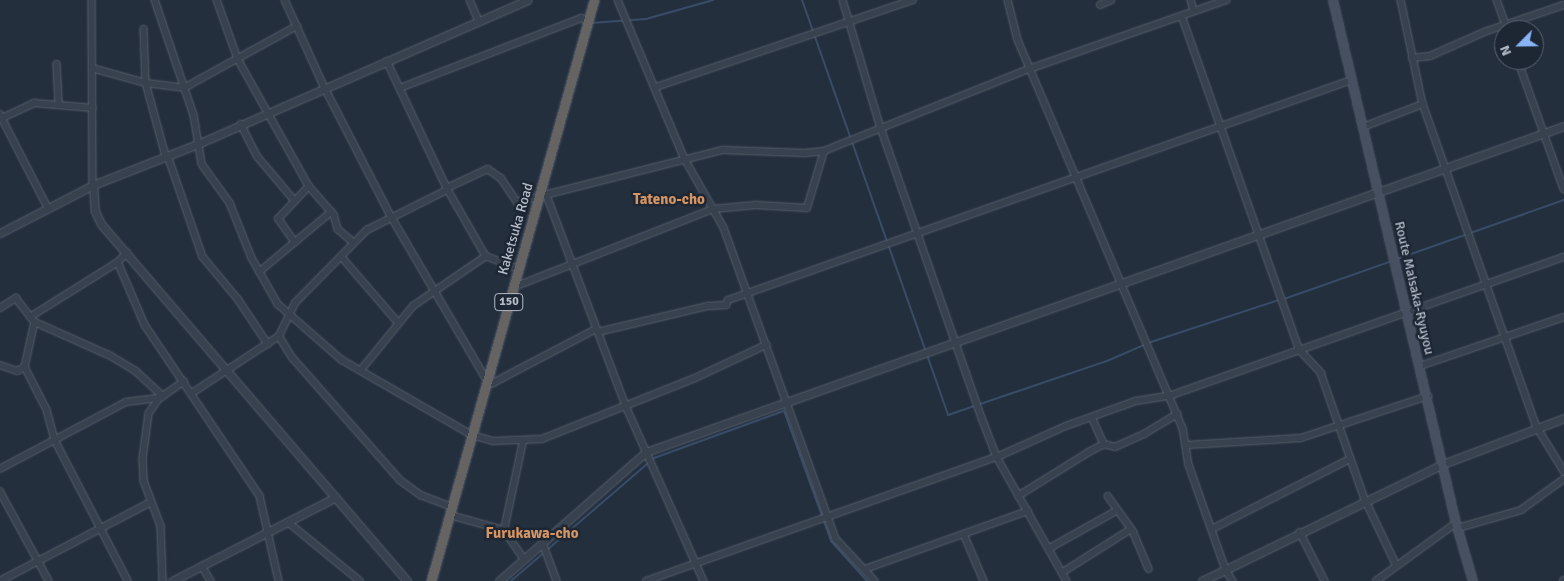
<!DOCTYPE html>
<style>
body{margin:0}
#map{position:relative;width:1564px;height:581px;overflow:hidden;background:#242f3e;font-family:Signika,sans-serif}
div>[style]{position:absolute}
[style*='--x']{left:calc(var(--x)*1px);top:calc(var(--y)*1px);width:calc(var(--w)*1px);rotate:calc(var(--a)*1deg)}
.stream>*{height:2px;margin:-1px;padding:0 1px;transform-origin:1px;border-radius:1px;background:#394c67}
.roads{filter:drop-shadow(0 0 1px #565f6c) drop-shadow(0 0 1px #565f6c)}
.minor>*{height:5.5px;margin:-2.75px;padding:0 2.75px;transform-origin:2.75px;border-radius:2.75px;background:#38414e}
.tertiary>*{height:7px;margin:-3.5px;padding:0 3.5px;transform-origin:3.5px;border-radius:3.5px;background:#38414e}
.secondary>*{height:8px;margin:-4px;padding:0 4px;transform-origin:4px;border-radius:4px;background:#465061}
.trunk>*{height:9px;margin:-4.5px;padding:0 4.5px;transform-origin:4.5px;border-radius:4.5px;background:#656462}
span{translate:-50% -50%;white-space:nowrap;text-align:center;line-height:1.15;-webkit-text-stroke:5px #1d2633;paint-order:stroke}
.shield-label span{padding:1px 4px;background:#1d2633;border:1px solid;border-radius:4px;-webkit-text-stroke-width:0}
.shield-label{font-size:12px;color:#b4bcc9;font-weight:700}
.street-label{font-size:14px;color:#b4bcc9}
.neighbourhood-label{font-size:15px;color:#d59563;font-weight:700}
.north{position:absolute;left:1494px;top:20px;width:50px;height:50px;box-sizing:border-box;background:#1d2633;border:1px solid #59626f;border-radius:50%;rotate:247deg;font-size:14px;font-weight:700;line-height:20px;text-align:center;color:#b4bcc9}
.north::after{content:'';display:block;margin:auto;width:18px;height:22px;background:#8ab4f8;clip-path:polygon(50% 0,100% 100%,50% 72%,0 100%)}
</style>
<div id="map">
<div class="stream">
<div style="--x:802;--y:0;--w:440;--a:70.6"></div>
<div style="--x:948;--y:415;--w:168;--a:-18.8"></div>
<div style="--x:1107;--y:361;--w:48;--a:-23.4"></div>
<div style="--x:1151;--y:342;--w:135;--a:-18.2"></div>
<div style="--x:591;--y:23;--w:55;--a:-4.2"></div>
<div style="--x:646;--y:19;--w:70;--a:-15.8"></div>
<div style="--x:1397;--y:259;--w:177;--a:-19.5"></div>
<div style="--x:1284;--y:299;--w:114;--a:-19.4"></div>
<div style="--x:511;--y:581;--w:189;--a:-40.7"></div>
<div style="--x:654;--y:458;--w:138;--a:-19.9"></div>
<div style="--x:784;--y:411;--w:138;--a:70.1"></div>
<div style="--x:831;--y:541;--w:54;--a:48"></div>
</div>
<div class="roads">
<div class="minor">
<div style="--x:92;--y:0;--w:185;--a:89.7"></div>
<div style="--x:155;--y:0;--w:121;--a:71.3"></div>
<div style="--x:194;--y:115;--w:50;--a:80.7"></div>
<div style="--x:202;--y:164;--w:48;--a:54.3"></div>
<div style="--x:230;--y:203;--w:59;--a:68.2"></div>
<div style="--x:252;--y:258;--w:53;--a:60.5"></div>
<div style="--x:278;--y:304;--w:85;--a:41.2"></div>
<div style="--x:342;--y:360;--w:150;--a:30"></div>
<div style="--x:472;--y:435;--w:22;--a:16"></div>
<div style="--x:493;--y:441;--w:49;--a:-2.3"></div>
<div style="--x:542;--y:439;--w:162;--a:-21.7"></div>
<div style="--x:693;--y:379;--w:81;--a:-25"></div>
<div style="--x:217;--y:0;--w:63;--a:70.4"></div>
<div style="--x:238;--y:59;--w:145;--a:60.8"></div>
<div style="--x:309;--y:186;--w:38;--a:49"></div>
<div style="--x:334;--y:215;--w:15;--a:74"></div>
<div style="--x:338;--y:229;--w:20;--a:41"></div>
<div style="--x:285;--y:0;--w:97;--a:65.6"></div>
<div style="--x:325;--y:88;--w:144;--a:62.7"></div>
<div style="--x:391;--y:216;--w:190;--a:59.7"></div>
<div style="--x:487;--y:380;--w:7;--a:27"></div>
<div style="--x:493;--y:383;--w:116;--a:-27.7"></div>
<div style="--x:470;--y:0;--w:23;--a:67"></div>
<div style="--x:618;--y:0;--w:173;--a:67.2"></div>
<div style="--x:685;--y:159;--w:79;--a:60.5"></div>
<div style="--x:724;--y:228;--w:331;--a:70.2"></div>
<div style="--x:836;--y:539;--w:57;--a:47.1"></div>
<div style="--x:843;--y:0;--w:134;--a:73.5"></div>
<div style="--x:881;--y:128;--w:307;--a:70.8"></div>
<div style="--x:982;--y:418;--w:42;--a:69"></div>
<div style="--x:997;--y:457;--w:142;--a:60.6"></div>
<div style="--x:1008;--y:0;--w:41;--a:76"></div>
<div style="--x:1018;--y:40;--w:422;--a:67"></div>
<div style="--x:1183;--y:428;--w:37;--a:81"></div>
<div style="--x:1189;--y:465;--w:111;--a:70.6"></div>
<div style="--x:1226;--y:570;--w:13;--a:58"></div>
<div style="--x:1191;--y:0;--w:11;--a:75"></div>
<div style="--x:1401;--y:0;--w:106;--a:78.1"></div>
<div style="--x:1423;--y:104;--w:343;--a:70.6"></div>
<div style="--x:1537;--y:427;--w:52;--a:58.5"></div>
<div style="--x:1497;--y:0;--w:32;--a:70"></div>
<div style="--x:1100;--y:5;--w:12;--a:-24"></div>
<div style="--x:1182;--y:16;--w:353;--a:70.6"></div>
<div style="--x:1299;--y:349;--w:33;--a:47"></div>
<div style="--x:1321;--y:373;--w:133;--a:70.8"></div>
<div style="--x:1365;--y:499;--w:74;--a:64.5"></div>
<div style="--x:144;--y:29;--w:54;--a:87.9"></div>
<div style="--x:146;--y:83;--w:76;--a:74.7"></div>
<div style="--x:1412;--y:58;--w:18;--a:-6"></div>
<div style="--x:1430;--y:56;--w:62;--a:-23.7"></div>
<div style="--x:1487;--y:31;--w:81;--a:-18.7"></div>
<div style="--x:1518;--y:60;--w:137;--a:70.4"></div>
<div style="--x:387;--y:61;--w:140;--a:64.7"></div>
<div style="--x:447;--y:188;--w:78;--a:60.2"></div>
<div style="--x:486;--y:256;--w:35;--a:22"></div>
<div style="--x:57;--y:64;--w:39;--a:87"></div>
<div style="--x:92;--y:68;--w:56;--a:15.5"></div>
<div style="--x:146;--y:83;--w:38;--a:7"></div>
<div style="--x:184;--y:88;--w:129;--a:-28.8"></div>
<div style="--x:656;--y:87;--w:271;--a:-18.7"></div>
<div style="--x:400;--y:88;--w:194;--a:-21.1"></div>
<div style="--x:581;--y:18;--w:7;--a:16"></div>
<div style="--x:0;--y:114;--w:106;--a:62.9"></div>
<div style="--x:0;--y:119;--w:38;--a:-25"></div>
<div style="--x:34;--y:103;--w:59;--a:4.8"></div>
<div style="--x:241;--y:124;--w:37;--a:63"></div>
<div style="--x:258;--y:157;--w:57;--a:49.9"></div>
<div style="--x:1363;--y:127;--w:64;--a:-21"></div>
<div style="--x:168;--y:156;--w:107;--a:70.9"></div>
<div style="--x:203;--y:257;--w:55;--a:50.2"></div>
<div style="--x:238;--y:299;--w:54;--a:56.3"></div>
<div style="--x:447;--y:188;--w:45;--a:-24.9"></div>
<div style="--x:488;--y:169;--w:16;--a:35"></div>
<div style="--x:501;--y:178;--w:29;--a:56"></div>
<div style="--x:517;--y:202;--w:212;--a:-14.2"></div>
<div style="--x:723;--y:150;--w:82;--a:2.1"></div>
<div style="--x:805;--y:153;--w:19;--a:-6"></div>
<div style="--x:824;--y:151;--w:224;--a:-21.8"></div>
<div style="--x:1032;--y:68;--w:206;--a:-19.3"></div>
<div style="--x:546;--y:193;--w:228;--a:69.4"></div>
<div style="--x:626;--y:406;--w:192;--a:66"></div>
<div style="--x:295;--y:243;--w:29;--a:-125"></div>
<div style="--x:278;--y:219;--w:45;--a:-46.8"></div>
<div style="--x:341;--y:256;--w:86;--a:49.3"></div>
<div style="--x:118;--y:262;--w:69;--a:66.8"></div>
<div style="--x:145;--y:325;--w:206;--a:56.1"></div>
<div style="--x:260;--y:496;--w:87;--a:77.4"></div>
<div style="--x:259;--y:272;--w:94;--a:-39.8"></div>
<div style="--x:514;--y:287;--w:214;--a:-21.4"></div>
<div style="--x:713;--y:209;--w:43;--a:-5.3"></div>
<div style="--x:756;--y:205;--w:51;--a:3.4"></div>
<div style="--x:807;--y:208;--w:59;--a:-73.4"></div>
<div style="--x:0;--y:308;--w:19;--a:-32"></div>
<div style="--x:16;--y:298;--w:31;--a:52"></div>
<div style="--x:35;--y:322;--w:83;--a:24.1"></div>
<div style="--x:111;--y:356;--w:29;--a:31"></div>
<div style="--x:136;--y:371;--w:37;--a:43"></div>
<div style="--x:30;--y:317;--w:104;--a:-32"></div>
<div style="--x:118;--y:262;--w:13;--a:-48"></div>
<div style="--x:35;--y:322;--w:46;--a:102.5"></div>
<div style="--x:25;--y:367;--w:48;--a:62.9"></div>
<div style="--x:47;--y:410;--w:31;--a:75"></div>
<div style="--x:55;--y:440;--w:159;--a:62.6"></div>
<div style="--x:598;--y:332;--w:113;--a:-13.3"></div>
<div style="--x:708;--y:306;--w:18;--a:-3"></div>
<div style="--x:726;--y:305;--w:5;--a:-68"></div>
<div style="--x:728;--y:300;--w:21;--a:-19"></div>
<div style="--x:748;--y:293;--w:640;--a:-19.43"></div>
<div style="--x:279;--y:336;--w:26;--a:58"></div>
<div style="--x:293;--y:358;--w:162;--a:48.7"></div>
<div style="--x:400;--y:480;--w:26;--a:36"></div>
<div style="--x:421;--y:495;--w:33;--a:21"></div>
<div style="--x:0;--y:365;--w:18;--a:19"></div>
<div style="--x:17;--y:371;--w:9;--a:-27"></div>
<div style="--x:1420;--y:366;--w:152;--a:-18.8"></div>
<div style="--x:361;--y:370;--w:82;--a:-50.9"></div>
<div style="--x:413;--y:306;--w:88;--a:-34.4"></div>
<div style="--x:192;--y:393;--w:104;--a:-33.2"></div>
<div style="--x:279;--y:336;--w:37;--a:-64"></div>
<div style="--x:295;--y:303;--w:103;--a:-45.4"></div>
<div style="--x:367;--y:230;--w:89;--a:-26.6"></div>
<div style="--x:160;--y:398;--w:19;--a:125"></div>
<div style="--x:149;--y:414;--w:45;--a:97.6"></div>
<div style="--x:143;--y:459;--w:22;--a:87"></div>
<div style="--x:144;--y:481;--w:48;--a:69.3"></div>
<div style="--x:161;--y:526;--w:55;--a:87.9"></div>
<div style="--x:1092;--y:417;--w:30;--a:66"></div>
<div style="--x:1187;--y:445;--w:114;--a:-3.5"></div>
<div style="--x:1301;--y:438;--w:134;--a:-18.3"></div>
<div style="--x:0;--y:469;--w:143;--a:-28"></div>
<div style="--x:126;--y:402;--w:34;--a:-7"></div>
<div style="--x:160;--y:398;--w:29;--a:-35"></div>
<div style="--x:0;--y:491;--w:102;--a:61.4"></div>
<div style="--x:1018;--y:496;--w:84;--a:-31.8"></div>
<div style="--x:1089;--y:452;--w:17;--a:-28"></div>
<div style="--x:1104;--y:444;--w:11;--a:15"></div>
<div style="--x:1115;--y:447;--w:32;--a:-24"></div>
<div style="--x:1144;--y:434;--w:39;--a:-31"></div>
<div style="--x:1108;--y:496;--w:43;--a:54.5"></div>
<div style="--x:1133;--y:531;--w:41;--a:67.2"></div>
<div style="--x:450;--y:515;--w:56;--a:15.5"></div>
<div style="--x:504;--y:530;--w:35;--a:55"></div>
<div style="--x:288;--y:522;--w:93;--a:39.3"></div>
<div style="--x:1458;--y:528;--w:66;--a:-15.9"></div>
<div style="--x:1521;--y:510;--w:53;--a:-35.8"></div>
<div style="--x:1212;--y:529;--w:155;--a:-26.9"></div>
<div style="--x:504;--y:530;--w:91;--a:-77.9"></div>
<div style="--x:1300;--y:532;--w:55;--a:63"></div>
<div style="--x:964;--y:534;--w:51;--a:66.9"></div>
<div style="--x:543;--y:543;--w:40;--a:69.8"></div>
<div style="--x:1050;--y:548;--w:76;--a:-29.3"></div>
<div style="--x:202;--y:566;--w:17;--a:59"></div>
<div style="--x:865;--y:569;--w:173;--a:-19.6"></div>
<div style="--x:1063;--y:572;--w:80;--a:-32.3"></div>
<div style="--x:0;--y:581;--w:170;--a:-27.6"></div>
<div style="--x:646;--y:581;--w:372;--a:-19.5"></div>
<div style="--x:997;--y:457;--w:76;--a:-24.2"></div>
<div style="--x:1066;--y:426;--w:74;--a:-19.7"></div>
<div style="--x:1136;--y:401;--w:33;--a:-9"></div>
<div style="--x:1169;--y:396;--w:419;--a:-19.4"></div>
<div style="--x:1376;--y:581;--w:99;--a:-35.9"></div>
<div style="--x:1563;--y:581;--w:1;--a:-45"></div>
</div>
<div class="tertiary">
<div style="--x:93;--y:185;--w:26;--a:86"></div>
<div style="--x:95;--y:211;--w:14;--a:65"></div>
<div style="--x:101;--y:224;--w:470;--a:49.4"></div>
<div style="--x:0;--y:233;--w:105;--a:-27.3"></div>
<div style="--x:93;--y:185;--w:115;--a:-21.4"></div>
<div style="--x:200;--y:143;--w:357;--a:-23.6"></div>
<div style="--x:172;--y:581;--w:184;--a:-27.1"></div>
<div style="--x:499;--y:581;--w:196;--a:-41.3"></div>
<div style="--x:646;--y:452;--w:974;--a:-19.55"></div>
<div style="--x:1202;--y:581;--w:268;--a:-25.9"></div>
<div style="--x:1443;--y:464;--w:129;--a:-20.8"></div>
</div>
<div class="secondary">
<div style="--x:1333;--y:0;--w:537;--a:76.77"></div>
<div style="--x:1456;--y:523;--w:60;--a:73.7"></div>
</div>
<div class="trunk">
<div style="--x:431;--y:581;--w:603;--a:-74.33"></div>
</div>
</div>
<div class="shield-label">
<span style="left:509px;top:302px">150</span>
</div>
<div class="street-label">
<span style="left:516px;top:229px;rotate:-74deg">Kaketsuka Road</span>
<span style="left:1414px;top:288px;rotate:77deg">Route Maisaka-Ryuyou</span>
</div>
<div class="neighbourhood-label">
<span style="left:669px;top:200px">Tateno-cho</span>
<span style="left:532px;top:534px">Furukawa-cho</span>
</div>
<div class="north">N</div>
</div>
